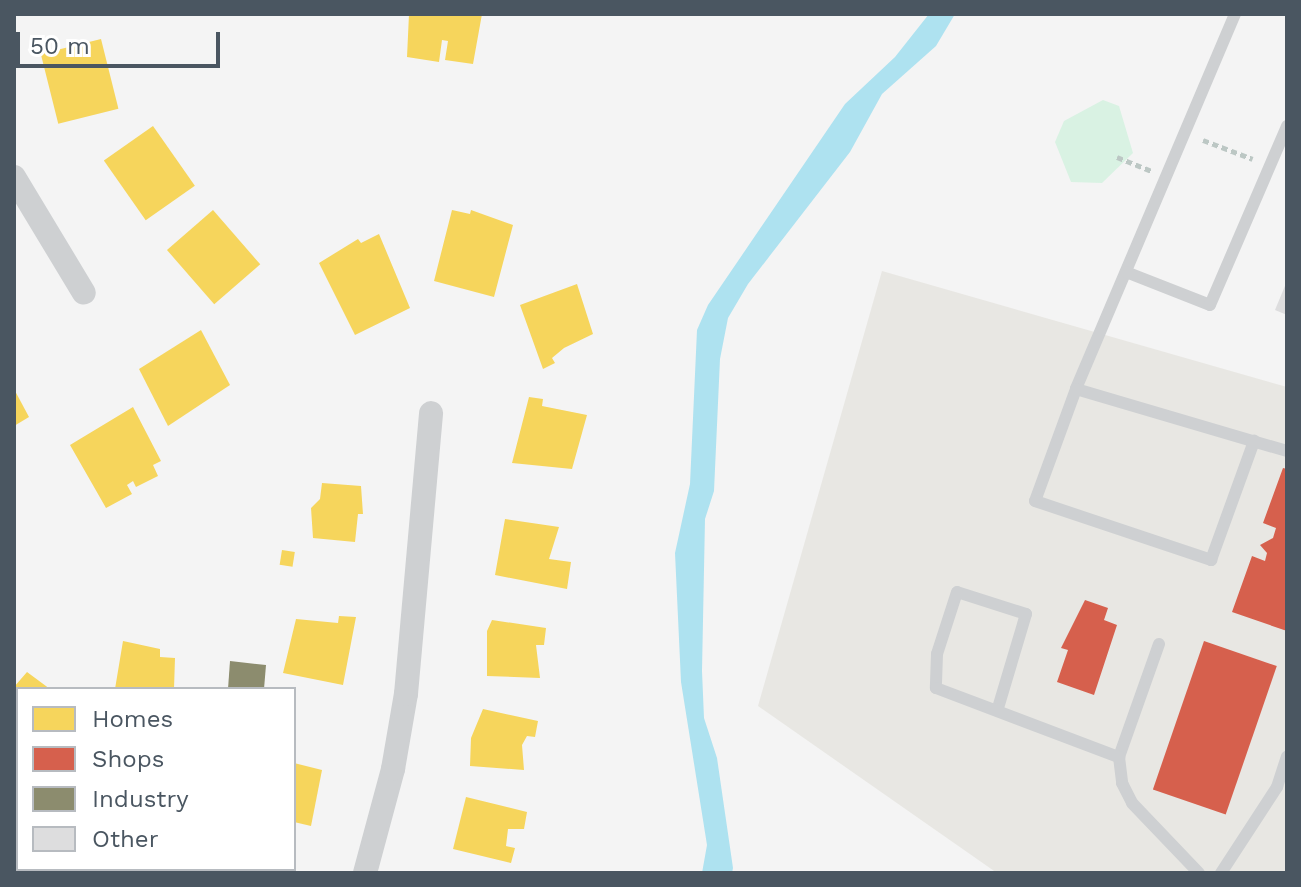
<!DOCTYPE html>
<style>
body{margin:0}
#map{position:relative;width:1301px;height:887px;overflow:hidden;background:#f4f4f4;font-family:"Work Sans",sans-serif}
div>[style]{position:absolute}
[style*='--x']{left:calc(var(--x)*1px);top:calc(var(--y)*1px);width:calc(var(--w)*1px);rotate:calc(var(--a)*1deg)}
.commercial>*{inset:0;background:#e8e7e3}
.green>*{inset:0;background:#d9f2e3}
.water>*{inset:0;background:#aee2f0}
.homes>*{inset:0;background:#f6d55c;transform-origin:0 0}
.shops>*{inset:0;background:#d6604d;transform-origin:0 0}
.industry>*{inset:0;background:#8c8c6e}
.building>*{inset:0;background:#ddddde}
.path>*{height:5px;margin-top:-2.5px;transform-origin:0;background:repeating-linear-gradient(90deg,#bcc7c4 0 6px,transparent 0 10px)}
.lane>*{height:12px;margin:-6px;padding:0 6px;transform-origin:6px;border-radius:6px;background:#ced0d2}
.street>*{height:24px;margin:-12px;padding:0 12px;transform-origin:12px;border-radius:12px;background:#ced0d2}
span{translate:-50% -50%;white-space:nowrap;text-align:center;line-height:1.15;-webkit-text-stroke:8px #fff;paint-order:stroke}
.frame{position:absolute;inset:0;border:16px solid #4a5661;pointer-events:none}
.legend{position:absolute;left:16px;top:687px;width:280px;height:184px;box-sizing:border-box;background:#fff;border:2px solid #b7bbc0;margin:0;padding:10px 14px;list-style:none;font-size:24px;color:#4a5661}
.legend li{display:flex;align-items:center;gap:16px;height:40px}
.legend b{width:40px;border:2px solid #b7bbc0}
.scale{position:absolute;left:16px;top:32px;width:204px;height:36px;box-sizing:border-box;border:4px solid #4a5661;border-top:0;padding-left:10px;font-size:24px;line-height:28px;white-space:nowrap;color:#4a5661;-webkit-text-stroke:6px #fff;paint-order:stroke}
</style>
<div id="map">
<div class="commercial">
<div style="clip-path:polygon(882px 271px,1287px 387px,1287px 873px,997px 873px,758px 706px)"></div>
</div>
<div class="green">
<div style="clip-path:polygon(1103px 100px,1119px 106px,1133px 153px,1102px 183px,1071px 182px,1055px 142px,1064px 121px)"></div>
</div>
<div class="water">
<div style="clip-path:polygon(929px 14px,955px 14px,936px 46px,882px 94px,850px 152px,748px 284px,728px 318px,720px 359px,714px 491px,705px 519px,702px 671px,704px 718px,717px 758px,733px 868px,732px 873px,702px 873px,707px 845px,681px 682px,675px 553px,690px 484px,697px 330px,708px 305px,845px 104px,895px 57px)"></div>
</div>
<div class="homes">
<div style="clip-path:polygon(409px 14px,482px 14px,473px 64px,445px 60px,448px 41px,442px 40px,439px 62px,407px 57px)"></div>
<div style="left:101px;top:39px;width:72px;height:62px;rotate:76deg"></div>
<div style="left:153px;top:126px;width:73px;height:60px;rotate:55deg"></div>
<div style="left:213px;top:210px;width:72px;height:61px;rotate:49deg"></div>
<div style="clip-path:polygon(452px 210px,470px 214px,471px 210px,513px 225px,494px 297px,434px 281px)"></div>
<div style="clip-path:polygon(379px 234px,410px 308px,355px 335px,319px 263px,358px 239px,361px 243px)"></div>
<div style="clip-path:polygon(577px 284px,593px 334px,564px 348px,552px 358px,555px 363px,543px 369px,520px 305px)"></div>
<div style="clip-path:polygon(201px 330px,230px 385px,168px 426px,139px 369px)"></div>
<div style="clip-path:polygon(14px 389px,29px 417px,14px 426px)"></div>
<div style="clip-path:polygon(529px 397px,543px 399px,542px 406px,587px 415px,572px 469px,512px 463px)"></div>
<div style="clip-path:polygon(133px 407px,161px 461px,153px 465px,158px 476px,136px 487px,133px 481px,127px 485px,132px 494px,106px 508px,70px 445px)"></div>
<div style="clip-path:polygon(322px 483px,361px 486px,363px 514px,358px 514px,355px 542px,313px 538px,311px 508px,320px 499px)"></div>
<div style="clip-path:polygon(505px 519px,559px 527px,549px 559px,571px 562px,567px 589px,495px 575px)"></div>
<div style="left:282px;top:550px;width:13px;height:15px;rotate:9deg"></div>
<div style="clip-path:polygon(339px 616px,356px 617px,343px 685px,283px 673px,296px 619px,338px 623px)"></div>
<div style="clip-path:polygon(492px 620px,546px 628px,544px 645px,536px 645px,540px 678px,487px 676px,487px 631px)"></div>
<div style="clip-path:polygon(123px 641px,160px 649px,160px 657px,175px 658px,174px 689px,115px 689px)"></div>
<div style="clip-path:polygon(27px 672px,50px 689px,18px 689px,18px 737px,14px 687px)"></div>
<div style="clip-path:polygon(483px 709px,538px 721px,535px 737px,527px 736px,522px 745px,524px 770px,470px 766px,471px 738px)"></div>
<div style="clip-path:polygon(294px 763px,322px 770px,311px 826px,294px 822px)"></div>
<div style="clip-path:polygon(14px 769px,18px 777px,14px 826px)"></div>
<div style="clip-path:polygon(466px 797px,527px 812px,524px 829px,508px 829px,506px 846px,515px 848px,511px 863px,453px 849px)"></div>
<div style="left:60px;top:869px;width:43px;height:5px"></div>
</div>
<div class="shops">
<div style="clip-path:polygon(1283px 468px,1287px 469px,1287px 631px,1232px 612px,1252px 556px,1265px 561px,1267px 553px,1260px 545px,1273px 538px,1276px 528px,1263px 523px)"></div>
<div style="clip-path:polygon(1085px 600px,1108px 608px,1104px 620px,1117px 625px,1094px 695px,1057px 682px,1068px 650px,1061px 648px)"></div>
<div style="left:1204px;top:641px;width:77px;height:157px;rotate:19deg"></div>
</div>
<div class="industry">
<div style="clip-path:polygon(230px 661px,266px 665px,264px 689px,228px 689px)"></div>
</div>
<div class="building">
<div style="clip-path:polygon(1287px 281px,1287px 315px,1275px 310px)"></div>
</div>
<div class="path">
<div style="--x:1203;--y:140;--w:53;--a:20.8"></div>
<div style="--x:1117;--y:157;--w:37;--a:22"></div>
</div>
<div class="lane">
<div style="--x:1235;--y:14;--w:407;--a:113"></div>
<div style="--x:1076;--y:389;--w:220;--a:16.4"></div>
<div style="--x:1126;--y:272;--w:90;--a:21.4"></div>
<div style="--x:1210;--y:305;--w:195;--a:-66.7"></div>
<div style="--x:1076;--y:389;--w:119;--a:110.1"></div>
<div style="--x:1035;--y:501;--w:186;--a:18.5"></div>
<div style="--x:1211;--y:560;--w:127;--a:-70.1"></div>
<div style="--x:1159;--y:644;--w:120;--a:109.5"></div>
<div style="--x:1119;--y:757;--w:26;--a:83"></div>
<div style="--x:1122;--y:783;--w:22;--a:63"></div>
<div style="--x:1132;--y:803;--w:97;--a:46.3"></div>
<div style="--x:998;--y:708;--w:98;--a:-73.4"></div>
<div style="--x:1026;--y:614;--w:72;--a:-162.3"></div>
<div style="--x:957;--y:592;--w:65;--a:107.9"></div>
<div style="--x:937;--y:654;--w:34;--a:92"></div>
<div style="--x:936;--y:688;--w:196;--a:20.7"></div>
<div style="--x:1221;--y:873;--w:103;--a:-56.9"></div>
<div style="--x:1277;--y:787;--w:32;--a:-72"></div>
</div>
<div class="street">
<div style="--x:14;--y:177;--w:135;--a:58.9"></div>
<div style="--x:216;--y:869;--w:10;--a:24"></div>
<div style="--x:365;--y:873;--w:108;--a:-74.9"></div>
<div style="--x:393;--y:769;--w:76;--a:-80.2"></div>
<div style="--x:406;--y:694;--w:282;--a:-84.9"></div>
</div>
<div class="frame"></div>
<ul class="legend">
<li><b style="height:22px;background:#f6d55c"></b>Homes</li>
<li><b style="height:22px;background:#d6604d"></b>Shops</li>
<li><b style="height:22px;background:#8c8c6e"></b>Industry</li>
<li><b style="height:22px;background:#ddddde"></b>Other</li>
</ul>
<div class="scale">50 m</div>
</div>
